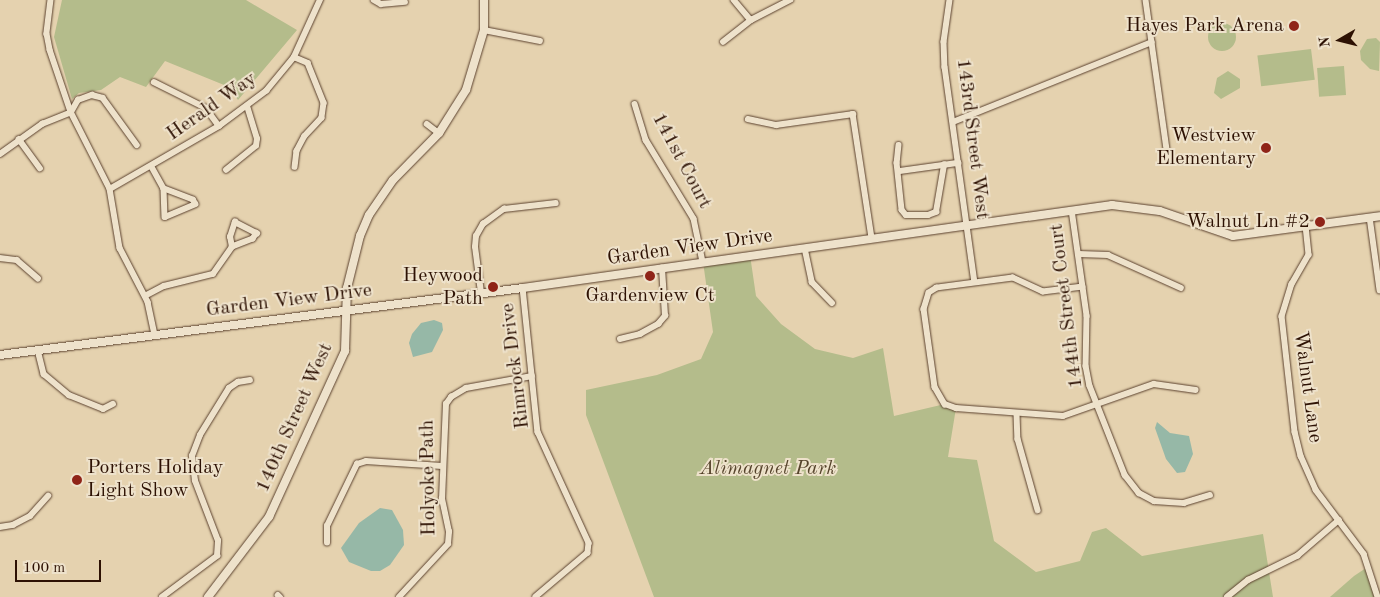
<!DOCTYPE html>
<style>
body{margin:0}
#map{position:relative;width:1380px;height:597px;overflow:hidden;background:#e5d2af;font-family:"Old Standard TT",serif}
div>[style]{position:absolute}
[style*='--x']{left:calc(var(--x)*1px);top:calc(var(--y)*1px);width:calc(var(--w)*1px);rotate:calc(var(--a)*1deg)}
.green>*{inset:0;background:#b4bc8b;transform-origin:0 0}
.round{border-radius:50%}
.water>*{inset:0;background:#96b8a7}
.roads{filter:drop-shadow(0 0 1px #5b412e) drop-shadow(0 0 1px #5b412e)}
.street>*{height:5.5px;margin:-2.75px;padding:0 2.75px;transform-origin:2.75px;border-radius:2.75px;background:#eee2cb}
.secondary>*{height:8px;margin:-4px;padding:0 4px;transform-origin:4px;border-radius:4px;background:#eee2cb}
.dots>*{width:14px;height:14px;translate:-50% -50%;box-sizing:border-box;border:2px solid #eee2cb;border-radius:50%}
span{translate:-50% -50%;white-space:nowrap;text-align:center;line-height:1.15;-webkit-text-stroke:4px #eee2cb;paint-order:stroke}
.poi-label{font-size:20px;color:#2d1103}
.right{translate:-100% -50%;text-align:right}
.left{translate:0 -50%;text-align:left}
.street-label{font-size:20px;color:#2d1103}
.park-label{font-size:20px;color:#56442c;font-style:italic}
.north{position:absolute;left:1315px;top:15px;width:50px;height:50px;-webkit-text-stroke:4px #eee2cb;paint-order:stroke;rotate:262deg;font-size:14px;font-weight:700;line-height:20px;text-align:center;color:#2d1103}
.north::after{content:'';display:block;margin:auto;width:18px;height:22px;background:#2d1103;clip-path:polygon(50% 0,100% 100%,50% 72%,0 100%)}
.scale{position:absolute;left:15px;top:560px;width:86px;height:22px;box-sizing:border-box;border:2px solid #2d1103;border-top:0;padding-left:6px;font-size:15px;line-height:18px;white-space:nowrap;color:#2d1103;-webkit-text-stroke:4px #eee2cb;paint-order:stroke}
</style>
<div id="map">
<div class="green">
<div style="clip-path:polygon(62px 0,246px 0,297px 30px,238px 100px,229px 87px,165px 61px,146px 87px,120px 77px,101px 90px,79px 93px,72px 99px,54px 37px)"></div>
<div class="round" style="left:1208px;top:23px;width:28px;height:28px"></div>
<div style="clip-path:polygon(1376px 38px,1380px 42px,1379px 71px,1370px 69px,1361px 60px,1360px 51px,1367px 39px)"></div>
<div style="left:1311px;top:49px;width:31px;height:54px;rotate:83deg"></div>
<div style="left:1344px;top:66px;width:29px;height:27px;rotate:86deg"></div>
<div style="clip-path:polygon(1228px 71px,1240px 79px,1240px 88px,1221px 99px,1214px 93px,1217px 78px)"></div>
<div style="clip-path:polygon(750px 255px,756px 296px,781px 324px,815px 349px,853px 358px,883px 348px,894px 416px,945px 404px,956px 408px,948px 457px,977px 460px,994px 541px,1036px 572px,1080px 561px,1092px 532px,1106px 528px,1142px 556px,1263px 534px,1273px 597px,654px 597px,586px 415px,586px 390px,657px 375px,701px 359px,713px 332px,703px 262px)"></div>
<div style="clip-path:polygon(1369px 566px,1378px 597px,1330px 597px,1354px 576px)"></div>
</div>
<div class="water">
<div style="clip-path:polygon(434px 320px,442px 323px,443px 330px,432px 352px,413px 357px,409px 343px,412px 334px,421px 323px)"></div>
<div style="clip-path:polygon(1157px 422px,1170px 433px,1189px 436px,1193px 454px,1185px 472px,1177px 473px,1166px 459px,1155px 428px)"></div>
<div style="clip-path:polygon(380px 508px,392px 510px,403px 530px,404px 545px,390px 565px,380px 571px,371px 571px,349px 562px,341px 548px,359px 523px)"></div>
</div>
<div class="roads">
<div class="street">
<div style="--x:51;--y:0;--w:34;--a:97"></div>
<div style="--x:47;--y:34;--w:16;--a:79"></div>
<div style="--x:50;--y:50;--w:65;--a:71.3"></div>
<div style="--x:71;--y:112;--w:86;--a:63.1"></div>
<div style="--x:110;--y:189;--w:60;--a:80.4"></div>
<div style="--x:120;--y:248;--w:61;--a:62.6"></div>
<div style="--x:148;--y:302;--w:34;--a:78"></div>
<div style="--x:374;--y:0;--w:8;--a:30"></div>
<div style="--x:381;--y:4;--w:24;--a:-5"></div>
<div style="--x:734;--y:0;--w:26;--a:50"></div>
<div style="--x:950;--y:0;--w:42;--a:98.1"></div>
<div style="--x:944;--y:42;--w:25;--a:88"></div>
<div style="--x:945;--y:67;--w:217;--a:82.1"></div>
<div style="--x:1146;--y:0;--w:150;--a:82"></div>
<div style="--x:484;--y:30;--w:57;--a:11.1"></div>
<div style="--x:723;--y:42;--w:36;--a:-38"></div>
<div style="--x:751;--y:20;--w:44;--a:-27.1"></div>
<div style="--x:294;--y:57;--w:15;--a:23"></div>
<div style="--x:308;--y:63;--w:43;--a:68.2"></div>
<div style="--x:324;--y:103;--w:15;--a:98"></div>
<div style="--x:322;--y:118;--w:25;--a:133"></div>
<div style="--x:305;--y:136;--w:17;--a:118"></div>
<div style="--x:297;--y:151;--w:16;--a:97"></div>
<div style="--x:154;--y:82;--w:58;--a:26.6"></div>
<div style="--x:206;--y:108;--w:22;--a:54"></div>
<div style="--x:635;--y:104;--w:38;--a:73"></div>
<div style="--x:646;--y:140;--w:92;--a:58.7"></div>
<div style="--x:694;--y:219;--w:44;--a:78.2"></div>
<div style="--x:748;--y:119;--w:29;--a:12"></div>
<div style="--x:776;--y:125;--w:78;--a:-8.1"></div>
<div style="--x:853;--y:114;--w:125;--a:81.3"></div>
<div style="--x:953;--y:122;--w:214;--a:-21.9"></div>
<div style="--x:427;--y:124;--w:15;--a:37"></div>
<div style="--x:19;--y:139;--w:36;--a:54"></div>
<div style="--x:899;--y:145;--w:18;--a:96"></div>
<div style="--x:897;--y:163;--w:47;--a:83.9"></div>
<div style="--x:902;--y:210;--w:6;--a:51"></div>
<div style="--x:906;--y:215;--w:22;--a:0"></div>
<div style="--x:928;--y:215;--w:9;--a:-21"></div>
<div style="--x:936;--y:212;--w:48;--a:-80.3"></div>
<div style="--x:0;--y:154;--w:52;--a:-35.5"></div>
<div style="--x:42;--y:124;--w:31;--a:-22"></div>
<div style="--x:71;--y:112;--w:14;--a:-60"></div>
<div style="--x:78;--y:100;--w:15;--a:-20"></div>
<div style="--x:92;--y:95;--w:11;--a:15"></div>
<div style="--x:103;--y:98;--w:58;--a:54.1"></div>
<div style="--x:152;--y:167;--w:25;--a:61"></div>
<div style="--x:164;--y:189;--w:28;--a:88"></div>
<div style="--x:165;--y:217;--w:33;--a:-23"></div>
<div style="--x:195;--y:204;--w:4;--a:-117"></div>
<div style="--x:193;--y:200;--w:31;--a:-159"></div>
<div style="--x:226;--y:170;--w:38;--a:-39"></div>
<div style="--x:256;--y:146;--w:7;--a:-82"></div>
<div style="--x:257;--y:139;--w:34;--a:-107"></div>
<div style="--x:900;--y:171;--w:59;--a:-7.9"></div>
<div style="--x:110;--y:189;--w:126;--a:-30"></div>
<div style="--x:219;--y:126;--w:59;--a:-36.7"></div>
<div style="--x:266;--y:91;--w:44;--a:-50.5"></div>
<div style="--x:294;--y:57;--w:63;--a:-65.5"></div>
<div style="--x:1072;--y:210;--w:107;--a:81.9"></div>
<div style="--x:1087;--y:316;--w:50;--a:91.1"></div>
<div style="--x:1086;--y:366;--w:20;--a:79"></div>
<div style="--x:1090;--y:386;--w:96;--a:68.5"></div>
<div style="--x:1125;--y:475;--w:23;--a:52"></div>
<div style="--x:1139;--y:493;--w:17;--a:28"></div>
<div style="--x:1154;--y:501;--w:30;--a:4"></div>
<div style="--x:1184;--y:503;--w:27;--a:-17"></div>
<div style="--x:1370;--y:217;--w:74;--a:82.2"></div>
<div style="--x:1306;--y:226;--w:29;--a:84"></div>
<div style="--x:1309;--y:255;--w:34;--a:120"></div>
<div style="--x:1292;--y:284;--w:34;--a:107"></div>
<div style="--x:1282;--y:316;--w:117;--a:83.6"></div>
<div style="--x:1295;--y:432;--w:25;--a:76"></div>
<div style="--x:1301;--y:456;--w:37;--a:66"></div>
<div style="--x:1316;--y:490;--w:80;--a:53.1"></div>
<div style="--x:1364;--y:554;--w:45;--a:72"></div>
<div style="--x:805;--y:248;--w:35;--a:78"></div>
<div style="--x:812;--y:282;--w:29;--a:46"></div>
<div style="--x:1079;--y:254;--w:29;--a:2"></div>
<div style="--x:1108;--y:255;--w:80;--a:24.3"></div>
<div style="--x:0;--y:258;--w:17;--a:7"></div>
<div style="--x:17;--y:260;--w:28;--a:41"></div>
<div style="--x:1083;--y:287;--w:40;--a:172.9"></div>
<div style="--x:1043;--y:292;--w:33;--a:-155"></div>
<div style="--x:1013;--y:278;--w:77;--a:172.5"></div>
<div style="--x:937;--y:288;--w:9;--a:148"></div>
<div style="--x:929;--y:293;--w:17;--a:107"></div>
<div style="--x:924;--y:309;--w:79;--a:82"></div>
<div style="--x:935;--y:387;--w:20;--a:60"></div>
<div style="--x:945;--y:404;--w:12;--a:20"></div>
<div style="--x:956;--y:408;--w:107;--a:4.3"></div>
<div style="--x:1063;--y:416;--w:96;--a:-19.4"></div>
<div style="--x:1154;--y:384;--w:42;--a:8.1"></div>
<div style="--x:523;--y:288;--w:145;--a:84.1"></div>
<div style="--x:538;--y:432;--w:122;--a:65.3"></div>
<div style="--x:589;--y:543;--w:10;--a:96"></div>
<div style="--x:588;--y:553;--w:68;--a:139.8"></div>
<div style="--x:481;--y:293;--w:46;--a:-97.4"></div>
<div style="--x:475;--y:247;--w:11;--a:-85"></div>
<div style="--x:476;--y:236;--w:14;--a:-60"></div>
<div style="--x:483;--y:224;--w:26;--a:-36"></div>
<div style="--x:504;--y:209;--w:52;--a:-6.6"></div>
<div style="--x:145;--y:296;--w:21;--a:-28"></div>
<div style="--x:164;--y:286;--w:50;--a:-13.8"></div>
<div style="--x:213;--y:274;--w:33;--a:-55"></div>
<div style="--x:232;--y:247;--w:10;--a:-101"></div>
<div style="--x:230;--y:237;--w:16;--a:-72"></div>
<div style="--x:235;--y:222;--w:25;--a:27"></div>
<div style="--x:257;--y:233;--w:7;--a:124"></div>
<div style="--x:253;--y:239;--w:22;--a:159"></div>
<div style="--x:620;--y:339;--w:21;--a:-14"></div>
<div style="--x:640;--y:334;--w:21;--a:-29"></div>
<div style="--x:658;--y:324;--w:11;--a:-49"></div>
<div style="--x:665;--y:316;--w:48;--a:-93.6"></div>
<div style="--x:38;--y:350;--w:25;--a:76"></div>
<div style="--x:44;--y:374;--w:33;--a:40"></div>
<div style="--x:69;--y:395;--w:37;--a:22"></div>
<div style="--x:103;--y:409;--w:11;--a:-27"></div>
<div style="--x:1017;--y:414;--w:25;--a:88"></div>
<div style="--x:1018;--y:439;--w:74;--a:74.3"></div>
<div style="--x:0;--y:527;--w:13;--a:-9"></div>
<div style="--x:13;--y:525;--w:19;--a:-28"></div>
<div style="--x:30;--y:516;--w:27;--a:-48"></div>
<div style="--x:327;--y:543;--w:17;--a:-90"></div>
<div style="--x:327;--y:526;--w:69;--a:-64.2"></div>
<div style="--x:357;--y:464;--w:9;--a:-18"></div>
<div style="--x:366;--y:461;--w:76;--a:3.8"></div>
<div style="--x:278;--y:595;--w:3;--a:45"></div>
<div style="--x:162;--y:597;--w:69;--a:-36.7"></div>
<div style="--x:217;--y:556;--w:15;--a:-86"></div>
<div style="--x:218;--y:541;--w:64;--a:-111"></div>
<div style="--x:195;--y:481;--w:25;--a:-97"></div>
<div style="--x:192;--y:456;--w:22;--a:-69"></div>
<div style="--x:200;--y:435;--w:55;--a:-58.3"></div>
<div style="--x:229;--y:388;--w:11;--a:-34"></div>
<div style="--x:238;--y:382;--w:12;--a:-9"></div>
<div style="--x:399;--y:597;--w:72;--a:-47.2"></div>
<div style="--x:448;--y:544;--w:12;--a:-85"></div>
<div style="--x:449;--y:532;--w:34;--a:-102"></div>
<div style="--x:442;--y:499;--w:95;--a:-87.6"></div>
<div style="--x:446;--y:404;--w:9;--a:-54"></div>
<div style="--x:451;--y:397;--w:17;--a:-31"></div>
<div style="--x:466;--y:388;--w:67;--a:-10.3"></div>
<div style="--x:1227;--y:597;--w:27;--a:-39"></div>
<div style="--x:1248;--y:580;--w:55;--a:-26.1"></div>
<div style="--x:1297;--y:556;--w:55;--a:-40.6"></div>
</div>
<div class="secondary">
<div style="--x:0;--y:355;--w:527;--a:-7.3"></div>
<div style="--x:523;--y:288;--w:595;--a:-8.02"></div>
<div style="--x:1112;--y:205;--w:48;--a:7.1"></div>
<div style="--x:1160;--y:211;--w:77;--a:18.9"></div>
<div style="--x:1233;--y:236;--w:148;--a:-7.7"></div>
<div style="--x:208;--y:597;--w:101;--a:-52.7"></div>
<div style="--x:269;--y:517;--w:183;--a:-65.4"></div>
<div style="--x:345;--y:351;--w:63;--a:-88.2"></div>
<div style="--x:347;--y:288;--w:54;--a:-76"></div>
<div style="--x:360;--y:236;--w:23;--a:-67"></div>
<div style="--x:369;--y:215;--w:42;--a:-55.6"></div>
<div style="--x:393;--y:180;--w:66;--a:-45.6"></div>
<div style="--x:439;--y:133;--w:51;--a:-57.9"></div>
<div style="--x:466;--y:90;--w:63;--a:-73.3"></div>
<div style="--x:484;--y:30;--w:30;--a:-90"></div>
</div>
</div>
<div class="dots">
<div style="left:1294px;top:26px;background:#8f2418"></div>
<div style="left:1266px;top:148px;background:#8f2418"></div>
<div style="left:1320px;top:222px;background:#8f2418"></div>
<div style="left:650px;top:276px;background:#8f2418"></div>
<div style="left:493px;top:287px;background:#8f2418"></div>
<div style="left:77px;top:480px;background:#8f2418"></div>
</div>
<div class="poi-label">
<span class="right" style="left:1284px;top:26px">Hayes Park Arena</span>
<span class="right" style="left:1256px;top:148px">Westview<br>Elementary</span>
<span class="right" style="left:1310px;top:222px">Walnut Ln #2</span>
<span class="right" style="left:483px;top:288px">Heywood<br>Path</span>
<span style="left:650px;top:296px">Gardenview Ct</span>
<span class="left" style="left:87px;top:480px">Porters Holiday<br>Light Show</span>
</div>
<div class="street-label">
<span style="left:212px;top:107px;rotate:-35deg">Herald Way</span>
<span style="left:972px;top:139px;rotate:83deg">143rd Street West</span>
<span style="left:681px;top:161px;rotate:62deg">141st Court</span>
<span style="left:690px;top:248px;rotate:-8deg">Garden View Drive</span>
<span style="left:289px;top:301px;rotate:-7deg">Garden View Drive</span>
<span style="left:1067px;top:306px;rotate:-97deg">144th Street Court</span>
<span style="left:516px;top:366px;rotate:-97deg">Rimrock Drive</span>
<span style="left:1307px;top:387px;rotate:82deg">Walnut Lane</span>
<span style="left:295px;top:418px;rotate:-66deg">140th Street West</span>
<span style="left:429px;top:478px;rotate:-91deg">Holyoke Path</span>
</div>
<div class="park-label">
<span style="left:768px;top:469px">Alimagnet Park</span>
</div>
<div class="north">N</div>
<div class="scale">100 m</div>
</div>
